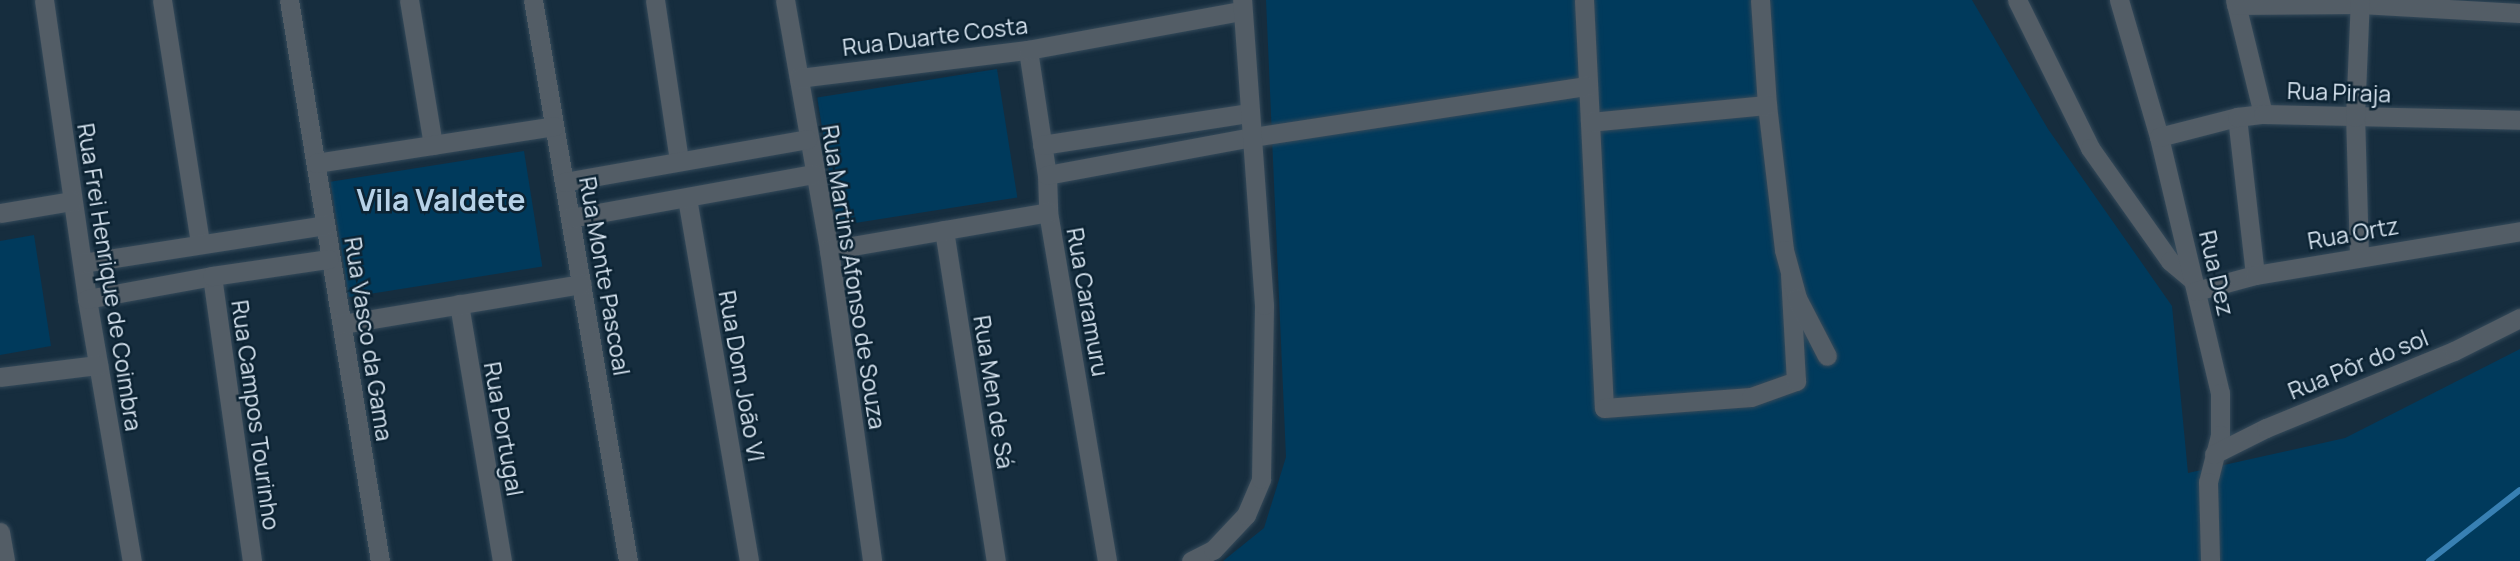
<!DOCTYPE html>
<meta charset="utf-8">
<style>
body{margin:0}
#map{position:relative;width:2520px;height:561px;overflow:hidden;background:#162d3e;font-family:Manrope,sans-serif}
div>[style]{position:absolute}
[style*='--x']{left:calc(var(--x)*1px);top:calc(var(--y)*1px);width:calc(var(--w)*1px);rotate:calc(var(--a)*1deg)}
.green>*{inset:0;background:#003a5c;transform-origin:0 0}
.stream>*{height:6px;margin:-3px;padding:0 3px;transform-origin:3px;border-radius:3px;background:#3880b3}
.roads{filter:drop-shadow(0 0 2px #354a5a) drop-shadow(0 0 2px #354a5a)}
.minor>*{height:19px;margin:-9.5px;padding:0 9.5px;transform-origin:9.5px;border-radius:9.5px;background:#535d66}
span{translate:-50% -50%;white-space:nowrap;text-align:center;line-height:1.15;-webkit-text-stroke:5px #0c2333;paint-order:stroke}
.street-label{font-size:23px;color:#d6e3ef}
.district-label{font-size:30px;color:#b7d2e8;font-weight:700}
</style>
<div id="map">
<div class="green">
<div style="clip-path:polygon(1266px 0,1972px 0,2048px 129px,2172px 306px,2188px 473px,2345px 438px,2520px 349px,2520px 561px,1223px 561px,1264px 528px,1286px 457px)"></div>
<div style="left:997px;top:69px;width:130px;height:182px;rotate:81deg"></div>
<div style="left:524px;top:151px;width:117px;height:196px;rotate:81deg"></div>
<div style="clip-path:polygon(34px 235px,51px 346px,0 355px,0 241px)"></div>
</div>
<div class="stream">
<div style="--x:2429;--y:561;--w:115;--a:-38"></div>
</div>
<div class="roads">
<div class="minor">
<div style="--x:44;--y:0;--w:302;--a:81.8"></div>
<div style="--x:87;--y:299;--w:266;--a:80.3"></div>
<div style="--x:162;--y:0;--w:246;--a:81.1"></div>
<div style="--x:289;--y:0;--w:568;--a:80.79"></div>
<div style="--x:409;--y:0;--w:147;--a:80.6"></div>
<div style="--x:533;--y:0;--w:569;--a:80.39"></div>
<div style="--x:655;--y:0;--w:162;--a:81.5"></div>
<div style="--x:785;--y:0;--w:254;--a:80"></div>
<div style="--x:829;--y:250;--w:314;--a:82.1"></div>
<div style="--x:1584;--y:0;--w:408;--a:87.2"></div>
<div style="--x:1604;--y:408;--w:147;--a:-4.3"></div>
<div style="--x:1751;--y:397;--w:48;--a:-19.6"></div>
<div style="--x:1796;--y:381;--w:106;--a:-93.2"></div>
<div style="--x:1760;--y:0;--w:105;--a:86.2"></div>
<div style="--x:1767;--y:105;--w:146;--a:83.3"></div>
<div style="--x:1784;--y:250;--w:50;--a:74.8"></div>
<div style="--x:1797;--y:298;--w:65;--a:62.7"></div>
<div style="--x:2017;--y:0;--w:165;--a:63.7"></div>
<div style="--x:2090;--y:148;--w:138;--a:54.7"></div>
<div style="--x:2170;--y:261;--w:30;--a:40"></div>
<div style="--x:2119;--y:0;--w:143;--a:73.7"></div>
<div style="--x:2159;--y:137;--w:263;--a:76.6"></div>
<div style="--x:2220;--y:393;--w:42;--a:90"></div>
<div style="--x:2220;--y:435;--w:49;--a:104.3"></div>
<div style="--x:2208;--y:482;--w:79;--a:88.5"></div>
<div style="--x:2235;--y:0;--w:117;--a:76.2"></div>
<div style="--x:2236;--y:5;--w:124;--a:-0.5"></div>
<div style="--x:2360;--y:4;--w:160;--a:3.2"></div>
<div style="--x:1028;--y:50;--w:126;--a:81.4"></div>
<div style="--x:1047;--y:175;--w:37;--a:88"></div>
<div style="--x:1048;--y:212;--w:354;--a:80.4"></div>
<div style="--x:799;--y:78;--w:231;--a:-7"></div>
<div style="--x:1028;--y:50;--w:217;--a:-10.4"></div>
<div style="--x:2237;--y:117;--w:159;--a:83.5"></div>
<div style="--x:1590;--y:122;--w:178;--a:-5.5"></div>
<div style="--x:2159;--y:137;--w:81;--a:-14.4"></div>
<div style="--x:2237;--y:117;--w:26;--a:-7"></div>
<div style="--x:2263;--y:114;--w:257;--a:1.3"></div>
<div style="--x:1042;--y:145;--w:208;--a:-8.8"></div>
<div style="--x:316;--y:163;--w:241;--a:-8.8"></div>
<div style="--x:1047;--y:175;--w:209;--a:-10.5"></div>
<div style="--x:1253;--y:137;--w:338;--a:-8.7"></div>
<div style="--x:564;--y:182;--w:247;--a:-10"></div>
<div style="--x:687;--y:198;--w:368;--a:80.3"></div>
<div style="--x:0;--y:213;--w:73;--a:-9.5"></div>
<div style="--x:571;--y:218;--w:246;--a:-10.3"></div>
<div style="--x:944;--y:230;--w:335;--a:81.1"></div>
<div style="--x:829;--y:250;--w:222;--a:-9.8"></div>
<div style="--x:2359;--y:256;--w:139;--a:-91.6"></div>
<div style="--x:2355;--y:117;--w:117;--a:-87.6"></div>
<div style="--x:83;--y:263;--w:245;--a:-8.9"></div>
<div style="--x:212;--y:276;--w:288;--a:82"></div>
<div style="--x:2196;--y:291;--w:61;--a:-15.2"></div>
<div style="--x:2255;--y:275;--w:269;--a:-9.4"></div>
<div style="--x:87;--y:299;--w:127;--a:-10.4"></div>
<div style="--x:212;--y:276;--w:118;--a:-8.3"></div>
<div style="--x:459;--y:304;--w:261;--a:80.5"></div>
<div style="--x:342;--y:324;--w:243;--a:-9.5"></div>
<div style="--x:0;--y:377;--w:99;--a:-7"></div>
<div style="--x:2214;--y:454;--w:58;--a:-26.6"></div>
<div style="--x:2266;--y:428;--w:203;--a:-22.3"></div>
<div style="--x:2454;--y:351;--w:74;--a:-26.6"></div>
<div style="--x:0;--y:532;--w:29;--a:80"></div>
<div style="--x:1191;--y:561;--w:25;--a:-27"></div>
<div style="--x:1213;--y:550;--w:48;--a:-46.7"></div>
<div style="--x:1246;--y:515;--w:39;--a:-67"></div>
<div style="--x:1261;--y:479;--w:174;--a:-89"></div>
<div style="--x:1264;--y:305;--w:306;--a:-94.1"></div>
</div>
</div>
<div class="street-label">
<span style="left:935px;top:36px;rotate:-7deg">Rua Duarte Costa</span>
<span style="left:2339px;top:92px;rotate:2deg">Rua Piraja</span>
<span style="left:2353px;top:233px;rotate:-10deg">Rua Ortz</span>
<span style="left:2217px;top:273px;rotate:77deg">Rua Dez</span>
<span style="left:605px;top:276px;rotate:80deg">Rua Monte Pascoal</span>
<span style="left:110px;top:277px;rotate:81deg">Rua Frei Henrique de Coimbra</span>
<span style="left:854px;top:277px;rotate:81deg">Rua Martins Afonso de Souza</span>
<span style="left:1088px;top:302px;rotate:80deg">Rua Caramuru</span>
<span style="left:369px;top:339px;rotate:81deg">Rua Vasco da Gama</span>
<span style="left:2358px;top:364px;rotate:-22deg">Rua Pôr do sol</span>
<span style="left:742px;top:376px;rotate:80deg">Rua Dom João VI</span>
<span style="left:994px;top:392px;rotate:81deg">Rua Men de Sá</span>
<span style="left:256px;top:415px;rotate:82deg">Rua Campos Tourinho</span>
<span style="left:504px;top:429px;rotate:80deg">Rua Portugal</span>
</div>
<div class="district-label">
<span style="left:441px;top:200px">Vila Valdete</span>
</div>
</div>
